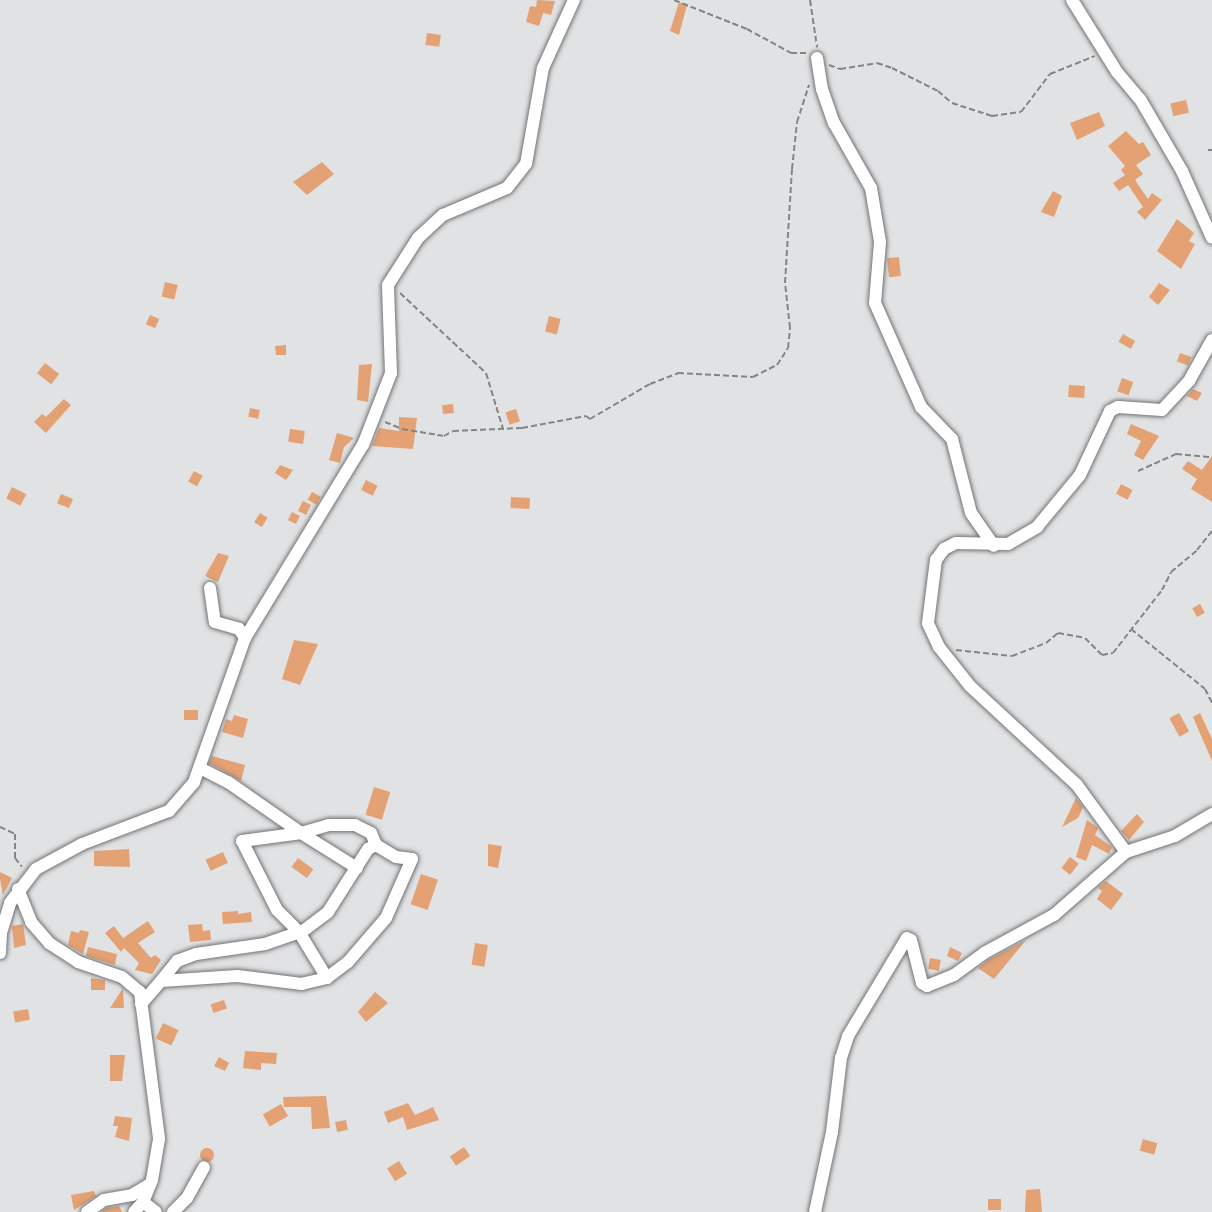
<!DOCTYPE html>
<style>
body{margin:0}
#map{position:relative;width:1212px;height:1212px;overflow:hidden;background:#e1e2e3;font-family:"DM Sans",sans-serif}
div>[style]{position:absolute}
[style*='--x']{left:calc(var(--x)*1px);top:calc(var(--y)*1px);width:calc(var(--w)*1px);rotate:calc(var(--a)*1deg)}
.building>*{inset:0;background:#e3a174;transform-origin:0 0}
.round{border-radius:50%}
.path>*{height:2px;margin-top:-1px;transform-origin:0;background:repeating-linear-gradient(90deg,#838484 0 6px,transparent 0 9px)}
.roads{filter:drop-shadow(0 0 2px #737375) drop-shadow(0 0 2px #737375)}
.street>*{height:12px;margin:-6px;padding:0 6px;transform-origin:6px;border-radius:6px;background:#fff}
span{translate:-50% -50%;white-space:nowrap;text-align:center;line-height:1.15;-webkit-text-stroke:6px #fff;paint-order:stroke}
</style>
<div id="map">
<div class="building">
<div style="clip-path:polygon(537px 0,555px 1px,551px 15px,543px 13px,539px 26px,526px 22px,530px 6px,536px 7px)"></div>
<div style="clip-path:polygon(679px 2px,687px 5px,679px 35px,670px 31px)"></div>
<div style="left:427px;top:33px;width:14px;height:12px;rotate:8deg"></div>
<div style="left:1186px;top:100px;width:13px;height:16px;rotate:77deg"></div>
<div style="clip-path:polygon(1099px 112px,1105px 126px,1077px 140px,1070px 123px)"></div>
<div style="clip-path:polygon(1126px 131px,1139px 144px,1143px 142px,1151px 155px,1136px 165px,1143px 174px,1135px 180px,1148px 199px,1152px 193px,1162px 200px,1145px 220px,1137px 212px,1143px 207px,1128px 185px,1119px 191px,1113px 183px,1125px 175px,1121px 170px,1125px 166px,1108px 146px)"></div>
<div style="clip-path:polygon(322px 162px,334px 174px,307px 195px,293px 182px)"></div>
<div style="clip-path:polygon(1053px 191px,1062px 196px,1054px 217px,1041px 212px)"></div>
<div style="clip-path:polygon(1177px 219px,1194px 233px,1189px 241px,1195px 244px,1181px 269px,1157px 251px)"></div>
<div style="left:899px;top:257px;width:19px;height:12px;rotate:84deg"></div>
<div style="left:165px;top:282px;width:13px;height:15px;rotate:13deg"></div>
<div style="clip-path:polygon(1159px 283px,1170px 290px,1158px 305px,1149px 297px)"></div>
<div style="left:150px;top:315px;width:10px;height:10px;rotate:24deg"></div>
<div style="left:549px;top:316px;width:12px;height:16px;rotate:14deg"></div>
<div style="left:1123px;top:334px;width:14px;height:9px;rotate:30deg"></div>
<div style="clip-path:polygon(286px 345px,286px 355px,276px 355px,275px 346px)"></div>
<div style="left:1180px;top:353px;width:12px;height:9px;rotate:20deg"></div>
<div style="left:45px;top:363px;width:18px;height:13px;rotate:38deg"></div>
<div style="clip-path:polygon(372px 364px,368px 402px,357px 400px,359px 365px)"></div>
<div style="left:1122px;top:378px;width:12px;height:14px;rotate:20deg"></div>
<div style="left:1069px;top:385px;width:16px;height:12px;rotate:4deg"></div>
<div style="clip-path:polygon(1193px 389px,1202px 393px,1197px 401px,1187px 396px)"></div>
<div style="clip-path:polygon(64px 399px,71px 405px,46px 433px,34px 422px,42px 414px,46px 417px)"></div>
<div style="left:453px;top:404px;width:9px;height:11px;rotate:84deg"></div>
<div style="left:250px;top:408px;width:10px;height:9px;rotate:11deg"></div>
<div style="left:516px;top:409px;width:13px;height:11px;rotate:72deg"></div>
<div style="clip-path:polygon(399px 417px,417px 418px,413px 449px,372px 446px,379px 428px,399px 431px)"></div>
<div style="clip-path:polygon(1131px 424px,1159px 436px,1143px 460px,1134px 455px,1141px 441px,1127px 434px)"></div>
<div style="left:290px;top:429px;width:15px;height:13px;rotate:8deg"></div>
<div style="clip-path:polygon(337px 433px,354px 438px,344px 447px,340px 463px,329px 460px)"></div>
<div style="clip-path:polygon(1212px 456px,1212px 502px,1191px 489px,1197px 479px,1182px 469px,1188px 461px,1202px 470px)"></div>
<div style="clip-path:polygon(280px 465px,293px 470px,286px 480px,275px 473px)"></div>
<div style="left:194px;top:471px;width:10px;height:12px;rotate:29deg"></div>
<div style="left:366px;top:480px;width:13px;height:11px;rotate:27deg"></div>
<div style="left:1121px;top:484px;width:13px;height:11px;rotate:27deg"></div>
<div style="left:12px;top:487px;width:16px;height:13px;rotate:27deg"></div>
<div style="left:312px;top:492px;width:10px;height:9px;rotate:29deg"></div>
<div style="left:61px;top:494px;width:13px;height:10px;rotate:23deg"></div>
<div style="left:511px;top:497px;width:19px;height:11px;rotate:3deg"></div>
<div style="left:303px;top:501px;width:9px;height:11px;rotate:27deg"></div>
<div style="left:292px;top:512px;width:9px;height:9px;rotate:27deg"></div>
<div style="left:260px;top:513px;width:9px;height:11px;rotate:32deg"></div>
<div style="clip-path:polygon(218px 553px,229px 556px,218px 582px,205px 576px)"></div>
<div style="left:1200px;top:604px;width:10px;height:9px;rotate:61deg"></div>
<div style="clip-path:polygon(294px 640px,318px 644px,300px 685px,282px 679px)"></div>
<div style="left:184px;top:710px;width:14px;height:10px"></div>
<div style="left:1179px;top:713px;width:21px;height:11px;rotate:61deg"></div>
<div style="clip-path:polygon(1200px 713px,1212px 739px,1212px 761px,1193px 717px)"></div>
<div style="clip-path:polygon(234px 715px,248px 719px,243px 738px,222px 732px,226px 719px,232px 721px)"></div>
<div style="clip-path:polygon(212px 756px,245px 765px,241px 781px,209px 763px)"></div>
<div style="left:374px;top:787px;width:17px;height:29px;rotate:17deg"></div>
<div style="clip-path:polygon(1076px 798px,1083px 807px,1078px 818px,1062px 827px)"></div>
<div style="clip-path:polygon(1137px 814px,1144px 822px,1129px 840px,1121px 831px)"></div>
<div style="clip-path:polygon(1087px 820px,1098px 828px,1095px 835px,1112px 847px,1109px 854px,1092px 845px,1086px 861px,1076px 857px)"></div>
<div style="clip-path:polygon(488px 844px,502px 846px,498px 868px,488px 866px)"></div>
<div style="clip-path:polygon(129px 849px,130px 867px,94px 866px,94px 851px)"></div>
<div style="left:223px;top:852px;width:12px;height:19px;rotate:66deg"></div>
<div style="left:1070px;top:857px;width:11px;height:14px;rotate:38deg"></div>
<div style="left:298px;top:858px;width:19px;height:11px;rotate:36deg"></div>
<div style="clip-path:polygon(0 872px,12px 878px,3px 895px,0 879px)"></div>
<div style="left:421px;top:874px;width:18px;height:32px;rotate:19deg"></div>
<div style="clip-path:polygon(1106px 881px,1123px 894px,1111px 910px,1097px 899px,1102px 891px,1098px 888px)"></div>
<div style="clip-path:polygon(238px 911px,238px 914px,251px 912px,252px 922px,223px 924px,222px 912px)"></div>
<div style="clip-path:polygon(148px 921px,155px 932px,138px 943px,151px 958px,155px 955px,161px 960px,152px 974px,135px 970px,139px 963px,124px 948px,121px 952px,105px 933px,114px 926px,123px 938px)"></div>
<div style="clip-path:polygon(23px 924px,26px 945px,14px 948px,12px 926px)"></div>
<div style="clip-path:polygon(202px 924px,203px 931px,210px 930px,211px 940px,190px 942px,188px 925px)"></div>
<div style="clip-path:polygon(80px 930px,89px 932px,83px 954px,68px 945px,71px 931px,79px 933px)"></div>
<div style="clip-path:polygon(1026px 940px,994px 979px,978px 968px,988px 960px)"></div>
<div style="left:475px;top:943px;width:13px;height:22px;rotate:9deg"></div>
<div style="clip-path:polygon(88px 947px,117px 954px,115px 965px,86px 956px)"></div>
<div style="clip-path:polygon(950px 947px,962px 953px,958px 961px,947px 956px)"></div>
<div style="left:930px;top:958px;width:11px;height:11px;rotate:10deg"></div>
<div style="clip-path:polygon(91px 978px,105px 980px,105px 990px,91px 990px)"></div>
<div style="clip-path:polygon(123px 988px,124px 1008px,110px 1008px)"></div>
<div style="clip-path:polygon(375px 992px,388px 1003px,366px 1022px,358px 1012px)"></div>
<div style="left:224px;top:1000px;width:9px;height:14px;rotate:72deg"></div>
<div style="left:28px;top:1009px;width:11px;height:15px;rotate:80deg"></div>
<div style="left:163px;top:1023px;width:17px;height:17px;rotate:25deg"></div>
<div style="clip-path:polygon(245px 1051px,277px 1053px,276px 1064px,261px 1063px,261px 1070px,243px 1068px)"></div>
<div style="clip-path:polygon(110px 1055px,125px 1055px,122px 1081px,110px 1081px)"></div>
<div style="clip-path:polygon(219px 1057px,229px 1063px,225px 1071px,214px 1066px)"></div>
<div style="clip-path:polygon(326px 1096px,330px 1128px,312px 1129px,311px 1107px,284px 1107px,283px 1097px)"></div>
<div style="clip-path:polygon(408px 1103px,415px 1115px,433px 1107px,439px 1120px,407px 1130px,403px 1117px,388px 1123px,384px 1112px)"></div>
<div style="left:281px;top:1104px;width:14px;height:21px;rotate:60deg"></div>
<div style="clip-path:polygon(115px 1116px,132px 1118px,129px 1141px,115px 1137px,118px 1126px,113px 1126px)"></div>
<div style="left:346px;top:1120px;width:10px;height:11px;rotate:79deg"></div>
<div style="left:1143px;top:1139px;width:15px;height:12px;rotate:16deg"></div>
<div style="left:464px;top:1147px;width:11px;height:17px;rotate:56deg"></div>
<div class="round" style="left:200px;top:1148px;width:14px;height:14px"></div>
<div style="left:399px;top:1161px;width:15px;height:14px;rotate:58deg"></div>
<div style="clip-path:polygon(1040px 1189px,1042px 1212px,1025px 1212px,1026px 1190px)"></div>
<div style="clip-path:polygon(94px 1191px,96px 1196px,74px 1210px,71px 1195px)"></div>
<div style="left:988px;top:1199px;width:13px;height:11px"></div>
<div style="clip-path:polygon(119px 1206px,122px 1212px,101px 1212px,107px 1208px)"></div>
</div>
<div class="path">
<div style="--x:674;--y:0;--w:79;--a:21.7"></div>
<div style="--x:747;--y:29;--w:50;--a:28.6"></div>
<div style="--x:791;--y:53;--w:15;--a:0"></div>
<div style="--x:810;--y:0;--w:48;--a:81.5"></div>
<div style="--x:829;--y:65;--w:12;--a:20"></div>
<div style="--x:840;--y:69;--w:37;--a:-9"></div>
<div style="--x:877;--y:63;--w:16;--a:18"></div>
<div style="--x:892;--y:68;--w:51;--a:26.6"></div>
<div style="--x:938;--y:91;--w:18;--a:41"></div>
<div style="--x:952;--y:103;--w:42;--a:18"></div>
<div style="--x:992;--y:116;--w:29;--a:-8"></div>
<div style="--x:1021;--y:112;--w:48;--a:-52.7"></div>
<div style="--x:1050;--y:74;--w:48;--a:-21.8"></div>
<div style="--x:1208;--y:150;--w:4;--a:0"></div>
<div style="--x:400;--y:293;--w:117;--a:42.9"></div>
<div style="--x:486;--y:373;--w:59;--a:73.1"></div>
<div style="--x:385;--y:422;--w:18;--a:22"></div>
<div style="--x:402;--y:429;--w:43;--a:9.5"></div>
<div style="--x:444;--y:436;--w:10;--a:-29"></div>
<div style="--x:453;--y:431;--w:69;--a:-2.5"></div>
<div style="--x:522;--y:428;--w:65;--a:-10.6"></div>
<div style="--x:586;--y:416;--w:5;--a:37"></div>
<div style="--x:590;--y:419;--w:69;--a:-30.3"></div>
<div style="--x:650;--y:384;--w:30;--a:-21"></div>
<div style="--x:678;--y:373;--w:75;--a:3.1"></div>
<div style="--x:753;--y:377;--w:27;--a:-27"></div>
<div style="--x:777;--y:365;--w:20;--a:-57"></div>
<div style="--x:788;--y:348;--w:20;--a:-84"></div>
<div style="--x:790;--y:328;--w:45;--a:-96.3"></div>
<div style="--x:785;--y:283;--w:114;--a:-86.5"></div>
<div style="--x:792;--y:169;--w:47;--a:-83.9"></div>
<div style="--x:797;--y:122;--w:39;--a:-72"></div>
<div style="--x:1138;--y:471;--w:42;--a:-24.1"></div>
<div style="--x:1176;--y:454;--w:36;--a:5"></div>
<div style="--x:1131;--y:629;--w:95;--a:39"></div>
<div style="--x:1205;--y:689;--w:16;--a:63"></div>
<div style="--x:956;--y:650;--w:56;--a:6.1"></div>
<div style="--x:1012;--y:656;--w:36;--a:-21"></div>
<div style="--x:1046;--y:643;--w:16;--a:-40"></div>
<div style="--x:1058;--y:633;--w:27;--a:10"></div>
<div style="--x:1085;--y:638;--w:24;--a:45"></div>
<div style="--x:1102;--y:655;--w:11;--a:-10"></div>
<div style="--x:1113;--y:653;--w:80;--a:-52.1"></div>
<div style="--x:1162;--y:590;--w:20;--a:-63"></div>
<div style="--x:1171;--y:572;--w:34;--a:-40"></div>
<div style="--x:1197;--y:550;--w:24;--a:-52"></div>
<div style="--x:0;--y:827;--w:17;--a:25"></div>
<div style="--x:15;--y:834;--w:24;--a:90"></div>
<div style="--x:15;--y:858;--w:11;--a:52"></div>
</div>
<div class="roads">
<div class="street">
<div style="--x:1072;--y:0;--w:85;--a:58"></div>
<div style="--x:1117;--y:72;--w:35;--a:50"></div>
<div style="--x:1140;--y:99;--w:83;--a:59.7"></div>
<div style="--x:1182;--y:171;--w:73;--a:65.9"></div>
<div style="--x:817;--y:58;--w:31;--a:81"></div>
<div style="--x:822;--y:89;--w:36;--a:71"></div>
<div style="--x:834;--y:123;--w:75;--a:60.4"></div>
<div style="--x:871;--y:188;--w:55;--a:80.5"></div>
<div style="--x:880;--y:242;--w:61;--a:94.7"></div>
<div style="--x:875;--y:303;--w:114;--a:66.1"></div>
<div style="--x:921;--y:407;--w:45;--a:45.9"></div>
<div style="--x:952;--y:439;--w:76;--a:75.6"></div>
<div style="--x:971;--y:513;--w:40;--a:55.1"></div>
<div style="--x:210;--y:588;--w:34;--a:82"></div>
<div style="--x:215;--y:622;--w:25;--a:16"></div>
<div style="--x:239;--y:629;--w:11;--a:56"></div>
<div style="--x:200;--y:768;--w:31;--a:27"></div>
<div style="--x:228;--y:782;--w:89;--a:34.9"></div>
<div style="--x:301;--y:833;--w:29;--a:-16"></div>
<div style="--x:329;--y:825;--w:26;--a:0"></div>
<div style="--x:355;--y:825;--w:18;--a:27"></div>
<div style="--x:371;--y:833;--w:13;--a:67"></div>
<div style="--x:1126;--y:852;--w:83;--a:-126.2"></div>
<div style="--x:1077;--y:785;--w:146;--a:-137.2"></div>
<div style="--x:970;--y:686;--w:50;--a:-128.5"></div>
<div style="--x:939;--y:647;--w:26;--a:-115"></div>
<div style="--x:928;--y:623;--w:64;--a:-82.8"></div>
<div style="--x:936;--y:560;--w:14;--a:-54"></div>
<div style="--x:944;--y:549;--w:13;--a:-27"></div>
<div style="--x:956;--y:543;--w:52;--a:1.1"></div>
<div style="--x:1008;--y:544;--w:34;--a:-30"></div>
<div style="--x:1037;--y:527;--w:67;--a:-50.4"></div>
<div style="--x:1080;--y:475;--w:71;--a:-64.9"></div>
<div style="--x:1110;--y:411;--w:9;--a:-27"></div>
<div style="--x:1118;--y:407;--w:44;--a:3.9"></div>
<div style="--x:1162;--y:410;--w:40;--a:-47"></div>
<div style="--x:1189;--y:381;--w:47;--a:-60.7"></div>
<div style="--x:18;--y:889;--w:35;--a:68"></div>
<div style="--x:31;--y:922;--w:28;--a:49"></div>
<div style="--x:49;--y:943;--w:35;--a:33"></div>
<div style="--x:78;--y:962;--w:46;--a:18.8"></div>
<div style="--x:122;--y:977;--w:23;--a:40"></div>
<div style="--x:140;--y:992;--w:148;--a:82.6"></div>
<div style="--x:159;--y:1139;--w:42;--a:99.7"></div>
<div style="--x:152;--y:1180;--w:24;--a:112"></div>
<div style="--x:143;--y:1202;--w:13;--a:132"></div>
<div style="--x:0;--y:953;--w:20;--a:-87"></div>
<div style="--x:1;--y:933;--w:31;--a:-73"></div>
<div style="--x:10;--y:903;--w:43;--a:-52.6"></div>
<div style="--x:36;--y:869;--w:52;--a:-28.5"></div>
<div style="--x:82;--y:844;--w:93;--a:-20.8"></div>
<div style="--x:169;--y:811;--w:38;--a:-49"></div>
<div style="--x:194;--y:782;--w:153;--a:-70.5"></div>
<div style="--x:245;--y:638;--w:226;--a:-58.6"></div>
<div style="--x:363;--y:445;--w:77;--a:-68.7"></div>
<div style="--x:391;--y:373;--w:88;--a:-92"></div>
<div style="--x:388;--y:285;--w:56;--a:-57.4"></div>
<div style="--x:418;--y:238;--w:34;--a:-43"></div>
<div style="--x:443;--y:215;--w:69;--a:-22.9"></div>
<div style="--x:507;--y:188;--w:31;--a:-52"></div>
<div style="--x:526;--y:164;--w:97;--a:-80"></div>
<div style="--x:543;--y:68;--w:75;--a:-65.5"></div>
<div style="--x:327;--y:978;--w:54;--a:-121.3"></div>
<div style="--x:299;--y:932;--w:31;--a:-135"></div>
<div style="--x:277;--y:910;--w:77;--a:-116.9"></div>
<div style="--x:242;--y:841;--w:60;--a:-7.7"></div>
<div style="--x:301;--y:833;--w:66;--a:32"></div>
<div style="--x:141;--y:1004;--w:30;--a:-49"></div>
<div style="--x:161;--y:981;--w:26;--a:-51"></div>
<div style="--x:177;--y:961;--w:20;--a:-20"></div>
<div style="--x:196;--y:954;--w:70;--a:-8.2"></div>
<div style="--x:265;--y:944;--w:40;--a:-18.9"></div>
<div style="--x:303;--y:931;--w:31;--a:-37"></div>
<div style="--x:328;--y:912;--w:75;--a:-57.6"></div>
<div style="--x:368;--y:849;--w:9;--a:-27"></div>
<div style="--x:376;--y:845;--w:23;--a:31"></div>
<div style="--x:396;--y:857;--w:16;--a:7"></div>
<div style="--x:412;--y:859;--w:64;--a:113.8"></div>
<div style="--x:386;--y:918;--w:58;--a:130.8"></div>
<div style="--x:348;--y:962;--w:26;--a:143"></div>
<div style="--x:327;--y:978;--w:26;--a:167"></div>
<div style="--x:302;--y:984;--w:65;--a:-173"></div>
<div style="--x:237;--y:976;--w:76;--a:176.2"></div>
<div style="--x:143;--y:1202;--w:16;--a:38"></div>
<div style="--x:87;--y:1212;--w:21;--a:-35"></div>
<div style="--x:104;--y:1200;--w:28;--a:-10"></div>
<div style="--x:132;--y:1195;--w:21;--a:-31"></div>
<div style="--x:173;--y:1212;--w:20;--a:-45"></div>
<div style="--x:187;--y:1198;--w:35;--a:-61"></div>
<div style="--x:815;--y:1212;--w:82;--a:-78"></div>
<div style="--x:832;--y:1132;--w:75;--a:-83.1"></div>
<div style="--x:841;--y:1058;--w:23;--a:-72"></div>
<div style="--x:848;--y:1036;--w:114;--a:-59"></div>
<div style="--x:907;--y:938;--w:4;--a:27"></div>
<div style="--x:911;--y:940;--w:44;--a:75.7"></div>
<div style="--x:922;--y:983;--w:6;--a:31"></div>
<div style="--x:927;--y:986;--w:29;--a:-22"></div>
<div style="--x:954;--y:975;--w:37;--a:-36"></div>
<div style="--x:984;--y:953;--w:80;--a:-28.5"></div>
<div style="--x:1054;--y:915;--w:96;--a:-41.2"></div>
<div style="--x:1126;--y:852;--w:52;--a:-18.1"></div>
<div style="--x:1175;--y:836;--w:43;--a:-30.7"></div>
</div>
</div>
</div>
